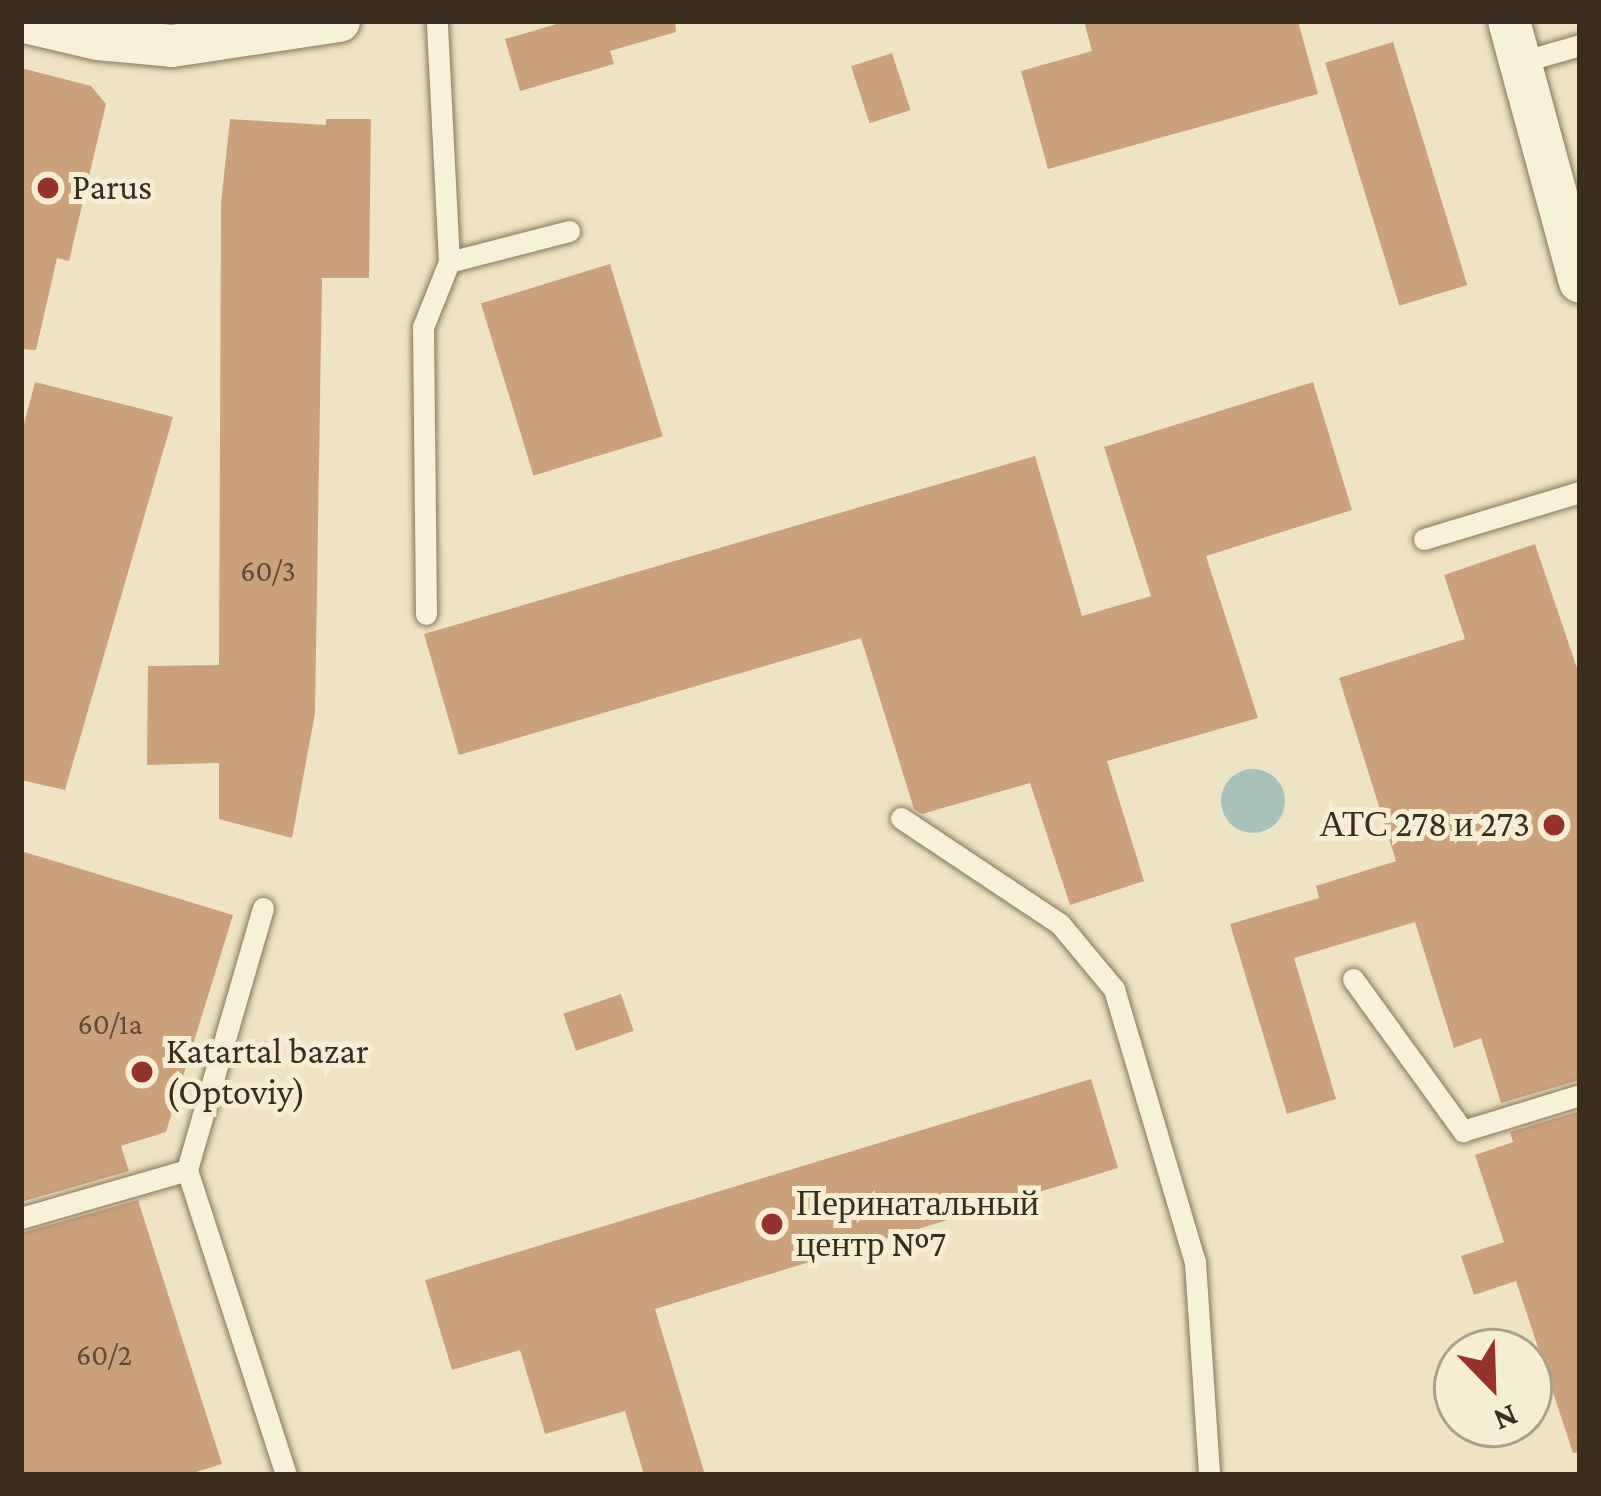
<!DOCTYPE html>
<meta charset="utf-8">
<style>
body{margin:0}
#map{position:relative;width:1601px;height:1496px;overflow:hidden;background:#ede4c5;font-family:"Crimson Pro",serif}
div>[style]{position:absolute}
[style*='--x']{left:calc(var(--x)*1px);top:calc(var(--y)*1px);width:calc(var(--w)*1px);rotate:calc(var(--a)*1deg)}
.water>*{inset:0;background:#a7c1bb}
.round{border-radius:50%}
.building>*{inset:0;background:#cba17c;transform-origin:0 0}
.roads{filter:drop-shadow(0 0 3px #88765c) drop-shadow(0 0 3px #88765c)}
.service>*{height:21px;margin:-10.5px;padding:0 10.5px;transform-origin:10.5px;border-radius:10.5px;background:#f8f1d9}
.minor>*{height:42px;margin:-21px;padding:0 21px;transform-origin:21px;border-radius:21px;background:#f8f1d9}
.dots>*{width:33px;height:33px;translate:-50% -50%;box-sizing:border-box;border:6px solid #f5eed5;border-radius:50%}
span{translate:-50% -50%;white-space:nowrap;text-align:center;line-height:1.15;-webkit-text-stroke:10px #f5eed5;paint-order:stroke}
.number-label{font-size:30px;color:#5e4a36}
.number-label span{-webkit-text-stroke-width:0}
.poi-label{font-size:36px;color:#392d1f}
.left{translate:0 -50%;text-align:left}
.right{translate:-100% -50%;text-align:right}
.frame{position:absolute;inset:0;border:24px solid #392d1f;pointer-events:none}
.north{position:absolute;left:1433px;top:1328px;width:120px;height:120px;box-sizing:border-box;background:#f5eed5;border:3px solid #aaa18c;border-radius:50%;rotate:157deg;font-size:33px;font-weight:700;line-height:48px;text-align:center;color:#392d1f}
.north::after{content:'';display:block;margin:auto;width:42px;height:54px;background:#96322d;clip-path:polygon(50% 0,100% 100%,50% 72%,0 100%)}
</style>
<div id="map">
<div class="water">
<div class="round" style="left:1221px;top:769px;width:64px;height:64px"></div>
</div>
<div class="building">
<div style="clip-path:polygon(567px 21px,675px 21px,676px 32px,610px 51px,614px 64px,520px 91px,505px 39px)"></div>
<div style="clip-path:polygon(1084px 21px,1298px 21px,1318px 94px,1048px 169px,1021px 71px,1092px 51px)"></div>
<div style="left:1393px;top:42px;width:254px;height:71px;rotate:73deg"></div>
<div style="left:892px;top:53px;width:60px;height:43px;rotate:72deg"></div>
<div style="clip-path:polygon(21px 68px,91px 86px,106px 104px,69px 261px,57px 258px,36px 350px,21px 349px)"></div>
<div style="clip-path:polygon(230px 119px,326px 125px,326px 119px,371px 119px,369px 278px,322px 278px,315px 713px,292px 838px,219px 819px,219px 763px,147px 765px,148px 666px,219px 665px,221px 203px)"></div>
<div style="left:610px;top:264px;width:180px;height:135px;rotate:73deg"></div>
<div style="clip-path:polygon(35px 382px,173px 417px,65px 790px,21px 780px,21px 435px)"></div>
<div style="clip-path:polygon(1313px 382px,1352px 510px,1206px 556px,1258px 718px,1107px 761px,1144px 881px,1070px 905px,1030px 783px,922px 814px,914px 809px,861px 638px,459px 755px,424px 634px,1035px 456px,1082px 616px,1151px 596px,1104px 447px)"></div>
<div style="clip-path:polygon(1535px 544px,1580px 677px,1580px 1080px,1501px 1103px,1481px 1038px,1454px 1048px,1415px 922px,1294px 958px,1336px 1099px,1287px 1114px,1230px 924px,1319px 898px,1316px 886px,1396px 861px,1339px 678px,1465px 639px,1444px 575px)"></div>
<div style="clip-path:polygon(21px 851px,233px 915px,166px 1132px,121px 1146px,129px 1171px,21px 1202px)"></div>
<div style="left:621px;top:994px;width:39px;height:61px;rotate:71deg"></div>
<div style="clip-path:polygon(1091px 1079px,1118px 1168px,655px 1309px,705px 1475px,644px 1475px,625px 1411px,545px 1434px,520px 1350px,452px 1370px,425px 1280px)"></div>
<div style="clip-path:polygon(1580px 1111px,1580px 1452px,1573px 1453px,1516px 1281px,1474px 1295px,1461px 1256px,1504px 1242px,1475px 1155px,1513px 1142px,1510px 1132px)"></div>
<div style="clip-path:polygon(138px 1200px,222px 1464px,186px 1475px,21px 1475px,21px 1233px)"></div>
</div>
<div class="roads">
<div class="service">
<div style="--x:1521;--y:62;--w:61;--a:-16.1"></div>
<div style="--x:449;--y:262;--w:124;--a:-14.5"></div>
<div style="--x:1424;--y:539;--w:163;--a:-16.8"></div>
<div style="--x:426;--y:614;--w:287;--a:-90.6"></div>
<div style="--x:423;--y:327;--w:70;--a:-68.2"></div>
<div style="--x:449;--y:262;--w:241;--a:-92.9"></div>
<div style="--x:901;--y:818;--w:191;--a:33.7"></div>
<div style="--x:1060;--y:924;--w:85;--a:50.3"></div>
<div style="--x:1114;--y:989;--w:285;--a:73.5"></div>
<div style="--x:1195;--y:1262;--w:213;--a:86.2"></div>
<div style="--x:263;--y:908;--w:273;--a:106.2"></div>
<div style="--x:187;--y:1170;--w:321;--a:72"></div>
<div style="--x:1353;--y:979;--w:188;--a:54.1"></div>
<div style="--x:1463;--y:1131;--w:122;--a:-17.1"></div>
<div style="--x:21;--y:1218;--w:173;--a:-16.1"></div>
</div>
<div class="minor">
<div style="--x:21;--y:21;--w:79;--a:13.2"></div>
<div style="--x:98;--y:39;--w:74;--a:5.4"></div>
<div style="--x:172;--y:46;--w:169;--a:-8.5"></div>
<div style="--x:1509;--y:21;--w:270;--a:74.8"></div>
</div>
</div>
<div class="dots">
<div style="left:48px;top:188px;background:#96322d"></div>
<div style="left:1554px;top:825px;background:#96322d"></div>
<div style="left:142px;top:1072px;background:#96322d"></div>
<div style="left:772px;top:1224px;background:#96322d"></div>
</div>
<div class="number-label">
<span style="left:268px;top:571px">60/3</span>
<span style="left:110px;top:1024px">60/1a</span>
<span style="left:104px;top:1355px">60/2</span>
</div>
<div class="poi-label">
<span class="left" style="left:72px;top:188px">Parus</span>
<span class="right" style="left:1530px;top:825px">АТС 278 и 273</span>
<span class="left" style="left:166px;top:1072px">Katartal bazar<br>(Optoviy)</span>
<span class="left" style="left:796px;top:1224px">Перинатальный<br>центр №7</span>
</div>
<div class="frame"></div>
<div class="north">N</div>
</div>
